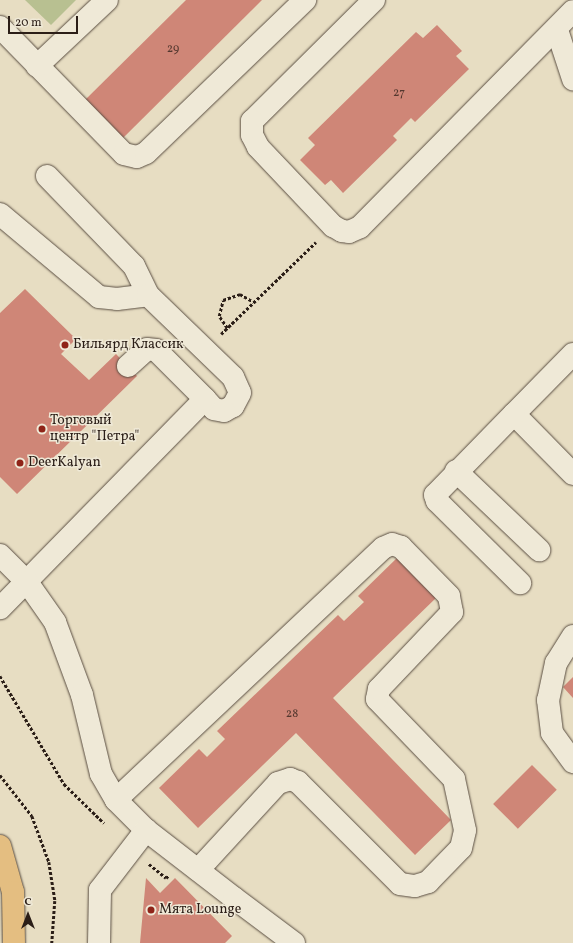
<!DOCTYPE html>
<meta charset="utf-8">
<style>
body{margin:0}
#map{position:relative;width:573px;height:943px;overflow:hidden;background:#e7ddc2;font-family:Vollkorn,serif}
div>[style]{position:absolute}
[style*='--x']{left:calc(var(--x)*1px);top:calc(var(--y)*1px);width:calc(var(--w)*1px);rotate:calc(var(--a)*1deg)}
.green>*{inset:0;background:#b8c091}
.building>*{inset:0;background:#cf8677;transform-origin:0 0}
.path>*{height:2.5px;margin-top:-1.25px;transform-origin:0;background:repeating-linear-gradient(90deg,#2b1e17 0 3px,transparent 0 5px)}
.roads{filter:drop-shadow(0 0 1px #5a4e42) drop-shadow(0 0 1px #5a4e42)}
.minor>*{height:22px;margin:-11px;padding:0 11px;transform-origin:11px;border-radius:11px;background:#efe9d7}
.major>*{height:22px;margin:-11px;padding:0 11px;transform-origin:11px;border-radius:11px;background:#e4be81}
.dots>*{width:11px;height:11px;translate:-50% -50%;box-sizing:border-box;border:2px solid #efe9d7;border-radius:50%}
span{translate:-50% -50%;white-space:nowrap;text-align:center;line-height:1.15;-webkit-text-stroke:3px #efe9d7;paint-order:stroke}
.number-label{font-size:12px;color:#54382f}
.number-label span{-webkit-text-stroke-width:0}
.poi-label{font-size:14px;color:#2b1e17}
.left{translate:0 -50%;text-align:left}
.north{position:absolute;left:8px;top:895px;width:40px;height:40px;-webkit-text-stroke:3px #efe9d7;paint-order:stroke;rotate:0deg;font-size:11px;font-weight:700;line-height:16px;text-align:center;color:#2b1e17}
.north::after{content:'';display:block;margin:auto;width:14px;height:18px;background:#2b1e17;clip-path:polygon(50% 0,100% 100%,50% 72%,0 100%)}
.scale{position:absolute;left:8px;top:16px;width:70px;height:18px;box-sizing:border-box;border:2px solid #2b1e17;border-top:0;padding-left:5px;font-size:12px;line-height:14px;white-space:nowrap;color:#2b1e17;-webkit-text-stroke:3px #efe9d7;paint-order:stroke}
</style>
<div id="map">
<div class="green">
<div style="clip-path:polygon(25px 0,76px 0,51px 25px)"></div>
</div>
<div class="building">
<div style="clip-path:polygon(186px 0,262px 0,122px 139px,84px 101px)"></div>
<div style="clip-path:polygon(437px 25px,462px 51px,456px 56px,469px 69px,415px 122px,411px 118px,393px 136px,397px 140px,343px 193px,331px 180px,325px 185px,300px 160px,315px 145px,308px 138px,416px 32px,423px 38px)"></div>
<div style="clip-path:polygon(25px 289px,76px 339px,61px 354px,89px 380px,116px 354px,137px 376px,17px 494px,0 477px,0 313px)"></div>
<div style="clip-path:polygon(399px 556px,438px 596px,333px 698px,451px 820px,415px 855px,296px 733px,198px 828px,159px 788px,199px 749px,207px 757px,225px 739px,217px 731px,338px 615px,344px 621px,364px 602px,358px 596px)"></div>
<div style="clip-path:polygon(573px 677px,573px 698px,563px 687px)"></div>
<div style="left:532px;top:765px;width:35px;height:55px;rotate:45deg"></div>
<div style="clip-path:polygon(146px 878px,160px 893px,175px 878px,232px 936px,225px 943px,140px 943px)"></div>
</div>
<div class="path">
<div style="--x:227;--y:328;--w:14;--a:-124"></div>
<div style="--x:219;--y:316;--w:16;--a:-76"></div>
<div style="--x:223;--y:300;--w:18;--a:-19"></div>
<div style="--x:240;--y:294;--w:16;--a:30"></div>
<div style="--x:221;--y:334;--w:132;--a:-44.1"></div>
<div style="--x:0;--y:676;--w:126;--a:59.3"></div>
<div style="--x:64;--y:784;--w:56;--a:44.3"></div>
<div style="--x:0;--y:775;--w:52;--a:52"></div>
<div style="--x:32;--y:816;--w:49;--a:69.7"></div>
<div style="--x:49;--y:862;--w:39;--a:81"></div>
<div style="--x:55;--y:901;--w:42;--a:94.1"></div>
<div style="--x:149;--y:864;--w:22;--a:39"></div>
<div style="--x:166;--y:878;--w:3;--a:-45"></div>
</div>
<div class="roads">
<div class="minor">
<div style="--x:374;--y:0;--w:172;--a:135.2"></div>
<div style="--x:252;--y:121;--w:14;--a:90"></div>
<div style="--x:252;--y:135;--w:13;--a:63"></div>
<div style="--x:258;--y:147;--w:109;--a:46.5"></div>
<div style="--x:333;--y:226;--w:10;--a:29"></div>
<div style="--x:342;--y:231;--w:7;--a:8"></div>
<div style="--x:349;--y:232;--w:12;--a:-24"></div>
<div style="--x:360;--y:227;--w:303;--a:-45.4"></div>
<div style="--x:0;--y:27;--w:177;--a:45.7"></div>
<div style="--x:124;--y:154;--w:13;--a:13"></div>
<div style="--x:137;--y:157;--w:10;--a:-24"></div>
<div style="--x:146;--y:153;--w:221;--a:-43.9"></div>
<div style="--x:557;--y:30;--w:52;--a:71.9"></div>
<div style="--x:37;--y:66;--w:96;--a:-43.3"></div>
<div style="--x:47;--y:176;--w:125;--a:46"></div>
<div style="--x:134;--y:266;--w:32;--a:64"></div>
<div style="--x:0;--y:214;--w:129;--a:40"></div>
<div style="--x:99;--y:297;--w:18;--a:6"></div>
<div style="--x:117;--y:299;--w:31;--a:-7"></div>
<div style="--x:148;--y:295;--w:118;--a:44"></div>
<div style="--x:233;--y:377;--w:17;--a:66"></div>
<div style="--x:240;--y:393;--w:15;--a:118"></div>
<div style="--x:233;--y:406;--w:10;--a:151"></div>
<div style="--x:224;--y:411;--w:10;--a:-169"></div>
<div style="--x:214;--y:409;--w:13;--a:-132"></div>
<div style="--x:205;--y:399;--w:293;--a:134.4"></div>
<div style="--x:573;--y:354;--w:84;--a:134.5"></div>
<div style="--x:514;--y:414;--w:84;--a:45.5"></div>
<div style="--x:128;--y:366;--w:25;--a:-42"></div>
<div style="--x:147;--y:349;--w:9;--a:6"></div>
<div style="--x:156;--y:350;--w:69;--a:45"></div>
<div style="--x:514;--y:414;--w:113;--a:134.3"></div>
<div style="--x:435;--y:495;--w:6;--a:72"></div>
<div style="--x:437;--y:501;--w:117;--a:44.7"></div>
<div style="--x:456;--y:471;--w:115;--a:43.6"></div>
<div style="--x:0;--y:555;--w:38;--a:45"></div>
<div style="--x:27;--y:582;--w:49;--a:55"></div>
<div style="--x:55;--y:622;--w:78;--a:69.7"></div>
<div style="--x:82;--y:695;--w:81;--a:76.5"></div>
<div style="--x:101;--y:774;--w:30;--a:60"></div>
<div style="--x:573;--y:636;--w:32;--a:122"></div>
<div style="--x:556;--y:663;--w:38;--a:102"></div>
<div style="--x:548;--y:700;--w:33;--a:83"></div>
<div style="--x:552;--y:733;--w:36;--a:54"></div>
<div style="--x:198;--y:870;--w:118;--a:-47.4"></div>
<div style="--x:278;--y:783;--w:13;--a:-18"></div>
<div style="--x:290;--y:779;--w:9;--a:21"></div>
<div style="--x:298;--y:782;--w:144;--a:45"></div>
<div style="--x:400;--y:884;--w:15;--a:8"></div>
<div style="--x:415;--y:886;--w:14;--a:-17"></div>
<div style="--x:428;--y:882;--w:47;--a:-45.9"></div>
<div style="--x:461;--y:848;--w:18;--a:-77"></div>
<div style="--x:465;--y:830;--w:52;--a:-102.2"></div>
<div style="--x:454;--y:779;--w:111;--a:-133.9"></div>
<div style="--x:377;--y:699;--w:10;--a:-79"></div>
<div style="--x:379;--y:689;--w:106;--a:-46.5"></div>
<div style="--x:452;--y:612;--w:16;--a:-101"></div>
<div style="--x:449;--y:596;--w:69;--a:-134.4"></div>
<div style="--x:401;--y:547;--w:9;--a:-162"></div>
<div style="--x:392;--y:544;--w:10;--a:156"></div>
<div style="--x:383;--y:548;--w:367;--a:136.7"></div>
<div style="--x:116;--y:800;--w:42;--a:45"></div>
<div style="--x:146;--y:830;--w:111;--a:37.7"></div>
<div style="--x:234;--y:898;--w:75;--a:36.9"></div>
<div style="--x:99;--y:943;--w:53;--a:-88.9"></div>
<div style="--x:100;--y:890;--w:76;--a:-52.5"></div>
</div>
<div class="major">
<div style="--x:0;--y:846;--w:48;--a:74.2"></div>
<div style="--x:13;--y:892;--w:51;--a:88.9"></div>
</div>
</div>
<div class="dots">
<div style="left:65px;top:345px;background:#8f2418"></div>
<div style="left:42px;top:429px;background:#8f2418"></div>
<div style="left:20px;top:463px;background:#8f2418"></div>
<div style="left:151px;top:910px;background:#8f2418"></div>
</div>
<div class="number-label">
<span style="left:173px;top:50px">29</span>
<span style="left:399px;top:94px">27</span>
<span style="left:292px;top:715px">28</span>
</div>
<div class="poi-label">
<span class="left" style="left:73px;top:345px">Бильярд Классик</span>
<span class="left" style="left:50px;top:429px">Торговый<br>центр "Петра"</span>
<span class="left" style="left:28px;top:463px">DeerKalyan</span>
<span class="left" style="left:159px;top:910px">Мята Lounge</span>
</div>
<div class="north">С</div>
<div class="scale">20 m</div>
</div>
